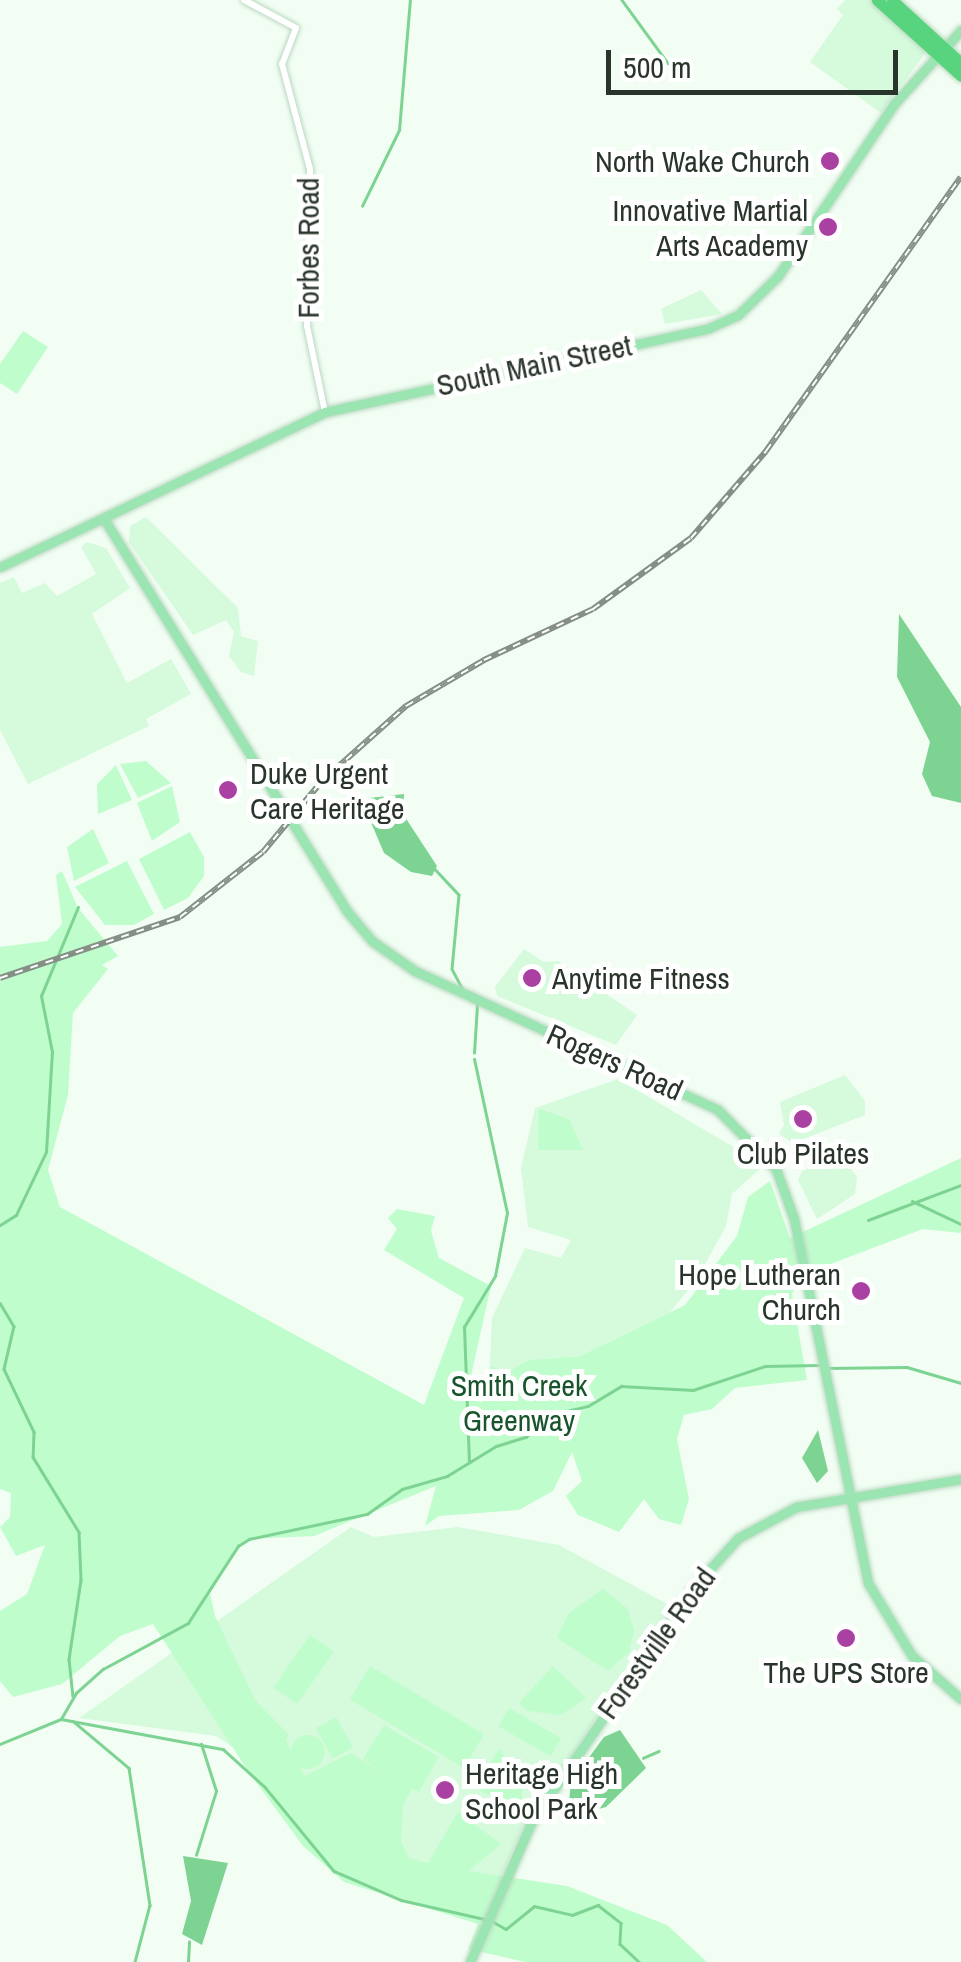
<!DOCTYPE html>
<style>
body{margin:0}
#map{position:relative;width:961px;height:1962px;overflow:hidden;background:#f2fef4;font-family:"Archivo Narrow",sans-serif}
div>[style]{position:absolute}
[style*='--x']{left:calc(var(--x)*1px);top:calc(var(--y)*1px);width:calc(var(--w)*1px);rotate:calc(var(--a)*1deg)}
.built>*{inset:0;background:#d5fadc}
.green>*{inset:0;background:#c0fdcc;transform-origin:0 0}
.round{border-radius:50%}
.water>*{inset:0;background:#7dd392}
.stream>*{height:2.5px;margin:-1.25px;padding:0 1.25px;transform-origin:1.25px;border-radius:1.25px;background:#7dd392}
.roads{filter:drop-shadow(0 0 2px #bbd8c1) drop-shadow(0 0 2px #bbd8c1)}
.minor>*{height:6px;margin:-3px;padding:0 3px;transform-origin:3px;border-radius:3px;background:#fff}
.major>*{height:9px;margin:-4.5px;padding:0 4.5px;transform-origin:4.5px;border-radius:4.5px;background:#9ae5b1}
.highway>*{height:11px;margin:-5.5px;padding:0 5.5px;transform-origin:5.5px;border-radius:5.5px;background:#57d47d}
.rail>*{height:6px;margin-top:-3px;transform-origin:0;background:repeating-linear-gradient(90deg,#fff 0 8px,#848f86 0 16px);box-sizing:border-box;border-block:2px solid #848f86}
.dots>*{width:28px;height:28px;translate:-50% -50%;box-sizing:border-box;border:5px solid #fff;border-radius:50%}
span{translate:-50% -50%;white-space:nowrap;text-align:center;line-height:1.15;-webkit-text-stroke:10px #fff;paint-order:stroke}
.poi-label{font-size:30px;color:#29342b}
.right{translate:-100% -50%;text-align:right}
.left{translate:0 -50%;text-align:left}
.street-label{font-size:30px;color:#29342b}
.park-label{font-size:30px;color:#18552c}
.scale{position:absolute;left:606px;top:50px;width:292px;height:45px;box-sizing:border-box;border:5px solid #29342b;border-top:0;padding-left:12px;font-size:30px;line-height:35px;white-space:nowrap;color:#29342b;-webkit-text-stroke:8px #fff;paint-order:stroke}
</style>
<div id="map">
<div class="built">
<div style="clip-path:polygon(845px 0,873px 0,926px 52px,881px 113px,810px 62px,843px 15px,837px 9px)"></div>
<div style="clip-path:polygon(701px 290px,722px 314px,665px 324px,661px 309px)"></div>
<div style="clip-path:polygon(146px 517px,238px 608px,241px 636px,258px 641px,254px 676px,241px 672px,229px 656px,234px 632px,226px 620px,193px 635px,129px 542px,130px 526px)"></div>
<div style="clip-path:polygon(87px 542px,106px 548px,130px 588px,92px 614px,127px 683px,171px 659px,191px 694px,146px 719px,149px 726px,28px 784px,0 730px,0 583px,14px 577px,22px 593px,45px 583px,57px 596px,96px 574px,81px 547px)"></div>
<div style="clip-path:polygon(524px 949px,544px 962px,558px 961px,637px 1015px,616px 1045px,497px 996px,495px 987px)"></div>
<div style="clip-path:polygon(845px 1075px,865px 1101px,865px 1115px,793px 1143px,779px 1134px,784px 1125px,780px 1102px)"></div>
<div style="clip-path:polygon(618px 1079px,764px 1165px,732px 1194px,726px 1226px,696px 1281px,670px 1312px,580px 1356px,529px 1360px,507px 1372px,490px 1366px,492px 1318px,525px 1248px,561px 1258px,571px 1240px,528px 1227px,521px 1168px,535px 1108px)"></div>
<div style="clip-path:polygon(841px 1155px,857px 1177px,855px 1194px,817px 1219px,798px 1180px,802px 1171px)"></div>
<div style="clip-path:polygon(351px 1527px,374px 1537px,458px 1527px,559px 1545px,671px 1606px,521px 1831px,483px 1919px,216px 1736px,79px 1718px)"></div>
</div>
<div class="green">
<div style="clip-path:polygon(23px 331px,48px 347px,17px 394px,0 383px,0 364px)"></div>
<div style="clip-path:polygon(146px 761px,171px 783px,138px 798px,120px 764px)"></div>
<div style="clip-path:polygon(116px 765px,132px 800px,98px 814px,97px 784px)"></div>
<div style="clip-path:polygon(172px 786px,180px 822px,152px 841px,137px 803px)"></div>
<div style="clip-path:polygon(93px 829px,109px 863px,74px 881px,67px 847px)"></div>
<div style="clip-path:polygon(190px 832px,204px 857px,204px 876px,188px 898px,164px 910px,139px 859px)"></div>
<div style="clip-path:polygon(127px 861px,154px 914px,134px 925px,105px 925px,75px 887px)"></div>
<div style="clip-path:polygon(62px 871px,78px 908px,118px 956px,102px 965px,108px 969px,73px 1013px,68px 1095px,48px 1170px,60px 1207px,424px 1405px,464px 1298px,384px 1250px,397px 1229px,388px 1218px,397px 1209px,435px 1216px,431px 1231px,439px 1258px,491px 1286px,471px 1376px,470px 1393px,482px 1403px,490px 1366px,507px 1372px,529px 1360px,580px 1356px,685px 1305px,737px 1236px,748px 1197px,770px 1181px,790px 1238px,961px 1158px,961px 1233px,923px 1229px,804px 1274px,792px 1294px,807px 1380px,735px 1388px,712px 1409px,684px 1415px,677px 1439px,689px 1499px,681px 1525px,659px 1519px,644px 1499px,619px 1532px,578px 1515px,566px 1496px,582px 1481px,572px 1452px,553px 1491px,519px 1510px,439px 1516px,425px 1526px,436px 1486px,314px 1536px,249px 1539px,238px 1546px,210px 1593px,215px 1616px,255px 1700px,289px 1735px,286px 1741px,305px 1776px,350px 1753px,384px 1773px,363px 1759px,384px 1725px,439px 1757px,419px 1792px,412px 1789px,403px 1805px,401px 1842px,409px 1858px,428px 1863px,458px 1812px,501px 1844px,469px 1871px,567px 1886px,667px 1925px,707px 1962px,525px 1962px,468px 1949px,478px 1924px,344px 1882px,303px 1846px,248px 1771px,153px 1624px,120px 1636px,62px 1684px,13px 1697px,0 1681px,0 1611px,27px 1594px,45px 1545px,16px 1556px,0 1527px,10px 1517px,11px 1493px,0 1489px,0 947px,47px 941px,62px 924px,56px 875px)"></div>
<div style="clip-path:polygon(539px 1109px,569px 1119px,583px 1150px,538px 1150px)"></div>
<div style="clip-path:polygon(603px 1589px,628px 1609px,634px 1631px,629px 1652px,608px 1671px,557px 1638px,569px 1613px)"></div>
<div style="left:310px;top:1635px;width:29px;height:64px;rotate:35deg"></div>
<div style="left:370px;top:1666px;width:133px;height:39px;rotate:31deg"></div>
<div style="clip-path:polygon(553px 1666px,586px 1698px,561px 1715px,528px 1711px,519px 1703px)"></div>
<div style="left:509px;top:1708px;width:60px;height:21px;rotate:30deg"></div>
<div style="left:336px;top:1717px;width:35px;height:23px;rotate:61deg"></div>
<div class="round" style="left:291px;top:1735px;width:34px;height:34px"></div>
<div style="clip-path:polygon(499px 1749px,524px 1778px,519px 1813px,476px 1788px)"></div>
</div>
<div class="water">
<div style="clip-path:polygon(899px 614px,961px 707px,961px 803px,932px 796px,922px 774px,930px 742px,897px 677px)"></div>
<div style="clip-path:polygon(404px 794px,403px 814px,437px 866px,432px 876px,411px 872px,384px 853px,361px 799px)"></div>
<div style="clip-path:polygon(818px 1430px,828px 1471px,817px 1483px,802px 1458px)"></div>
<div style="clip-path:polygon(620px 1730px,646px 1768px,606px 1807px,583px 1813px,569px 1802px,571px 1782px,604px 1737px)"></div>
<div style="clip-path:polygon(183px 1856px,228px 1863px,202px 1945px,182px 1934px,191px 1901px)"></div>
</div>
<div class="stream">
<div style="--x:622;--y:0;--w:78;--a:53.9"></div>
<div style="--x:362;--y:206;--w:85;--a:-64"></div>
<div style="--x:399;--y:130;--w:130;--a:-85.2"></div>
<div style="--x:435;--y:869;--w:35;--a:47"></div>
<div style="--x:459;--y:895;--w:74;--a:95.4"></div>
<div style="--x:452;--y:969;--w:21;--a:62"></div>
<div style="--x:474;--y:1053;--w:48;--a:-86.4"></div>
<div style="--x:912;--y:1201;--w:54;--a:25.1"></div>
<div style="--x:868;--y:1220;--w:99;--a:-20.6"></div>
<div style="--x:0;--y:1225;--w:19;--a:-32"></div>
<div style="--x:16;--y:1215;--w:70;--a:-64.5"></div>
<div style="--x:46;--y:1152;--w:100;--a:-86.6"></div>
<div style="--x:52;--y:1052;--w:57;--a:-101.1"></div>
<div style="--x:41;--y:996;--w:96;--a:-67.4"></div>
<div style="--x:0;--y:1303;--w:27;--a:59"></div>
<div style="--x:14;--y:1326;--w:44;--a:103.1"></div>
<div style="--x:4;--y:1369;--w:70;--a:64.5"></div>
<div style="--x:34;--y:1432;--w:25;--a:92"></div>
<div style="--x:33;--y:1457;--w:88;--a:58.5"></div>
<div style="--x:79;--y:1532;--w:48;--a:87.6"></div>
<div style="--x:81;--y:1580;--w:80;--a:98.6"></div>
<div style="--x:69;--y:1659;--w:37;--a:84"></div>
<div style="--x:826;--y:1368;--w:81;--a:-0.7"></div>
<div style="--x:907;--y:1367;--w:56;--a:16.5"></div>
<div style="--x:469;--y:1463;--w:136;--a:-92.1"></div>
<div style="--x:464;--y:1327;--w:60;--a:-58.7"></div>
<div style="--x:495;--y:1276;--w:64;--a:-79.2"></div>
<div style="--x:507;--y:1213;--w:157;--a:-102.1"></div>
<div style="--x:61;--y:1719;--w:30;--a:-60"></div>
<div style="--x:76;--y:1693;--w:36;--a:-42"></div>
<div style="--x:103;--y:1669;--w:97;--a:-28.4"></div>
<div style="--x:188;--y:1623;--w:92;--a:-57"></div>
<div style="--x:238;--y:1546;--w:13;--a:-32"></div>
<div style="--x:249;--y:1539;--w:121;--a:-12"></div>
<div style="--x:367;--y:1514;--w:43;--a:-35.5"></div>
<div style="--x:402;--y:1489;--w:47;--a:-16.1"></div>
<div style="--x:447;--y:1476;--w:57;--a:-31.5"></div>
<div style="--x:496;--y:1446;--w:31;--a:-17"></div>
<div style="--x:526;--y:1437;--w:32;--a:-44"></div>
<div style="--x:549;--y:1415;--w:40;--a:-13"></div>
<div style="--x:588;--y:1406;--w:39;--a:-31"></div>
<div style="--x:621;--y:1386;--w:72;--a:3.2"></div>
<div style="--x:693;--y:1390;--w:76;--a:-18.4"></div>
<div style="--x:765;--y:1366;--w:54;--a:-1.1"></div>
<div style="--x:73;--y:1721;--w:73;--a:40"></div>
<div style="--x:129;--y:1768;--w:139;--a:81.3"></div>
<div style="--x:150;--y:1905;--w:59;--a:104.7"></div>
<div style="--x:0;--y:1744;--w:66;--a:-22.3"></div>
<div style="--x:61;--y:1719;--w:165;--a:10.5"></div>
<div style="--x:223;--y:1749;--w:57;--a:42.1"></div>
<div style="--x:265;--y:1787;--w:109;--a:50.6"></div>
<div style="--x:334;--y:1871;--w:73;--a:23.4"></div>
<div style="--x:401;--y:1900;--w:85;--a:12.9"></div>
<div style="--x:643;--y:1758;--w:17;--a:-24"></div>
<div style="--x:196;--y:1855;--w:67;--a:-72.6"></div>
<div style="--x:216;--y:1791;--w:49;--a:-107.7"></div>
<div style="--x:492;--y:1921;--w:16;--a:30"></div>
<div style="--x:506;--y:1929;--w:36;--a:-39"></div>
<div style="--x:534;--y:1906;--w:39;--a:13"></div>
<div style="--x:572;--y:1915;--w:28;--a:-21"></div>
<div style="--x:598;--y:1905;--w:29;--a:38"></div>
<div style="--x:621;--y:1923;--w:21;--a:93"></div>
<div style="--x:620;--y:1944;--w:26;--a:43"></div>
<div style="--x:188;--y:1962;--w:20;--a:-87"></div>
</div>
<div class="roads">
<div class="minor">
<div style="--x:244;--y:0;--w:59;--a:28.3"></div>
<div style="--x:296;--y:28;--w:39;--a:111"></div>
<div style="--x:282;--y:64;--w:109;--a:75.1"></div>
<div style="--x:310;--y:169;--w:157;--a:91.1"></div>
<div style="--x:307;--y:326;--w:88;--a:78.2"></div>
</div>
<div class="major">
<div style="--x:104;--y:519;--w:460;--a:58.2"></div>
<div style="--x:346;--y:910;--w:40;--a:50"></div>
<div style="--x:372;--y:941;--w:52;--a:34.9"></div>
<div style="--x:415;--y:971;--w:333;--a:24.6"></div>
<div style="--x:718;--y:1110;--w:83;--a:45.5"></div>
<div style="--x:776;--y:1169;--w:53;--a:70.2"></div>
<div style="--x:794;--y:1219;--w:371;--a:78.5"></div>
<div style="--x:868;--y:1583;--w:85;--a:58.9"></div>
<div style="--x:912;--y:1656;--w:65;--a:41.3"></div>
<div style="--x:0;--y:567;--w:360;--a:-25.5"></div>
<div style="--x:325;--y:412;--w:393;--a:-12.3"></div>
<div style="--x:709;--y:328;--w:32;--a:-24"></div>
<div style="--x:738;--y:315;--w:56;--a:-44.3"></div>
<div style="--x:778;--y:276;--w:207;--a:-56"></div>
<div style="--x:894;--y:104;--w:100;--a:-47.8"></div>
<div style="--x:470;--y:1962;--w:154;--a:-66.3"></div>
<div style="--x:532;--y:1821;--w:283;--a:-55.4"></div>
<div style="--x:693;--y:1588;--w:67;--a:-48"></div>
<div style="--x:738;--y:1538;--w:66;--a:-28.1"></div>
<div style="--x:796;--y:1507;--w:167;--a:-9.6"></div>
</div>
<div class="highway">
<div style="--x:877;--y:0;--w:113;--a:42.1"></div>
<div style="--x:892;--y:0;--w:93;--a:42.4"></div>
</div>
</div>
<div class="rail">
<div style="--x:0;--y:978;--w:190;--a:-18.7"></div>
<div style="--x:180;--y:917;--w:105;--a:-38.1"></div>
<div style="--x:263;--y:852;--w:92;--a:-50.3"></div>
<div style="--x:322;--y:781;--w:113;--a:-41.8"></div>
<div style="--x:406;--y:706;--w:91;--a:-30.5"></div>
<div style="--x:484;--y:660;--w:120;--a:-25.1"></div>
<div style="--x:593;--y:609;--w:121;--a:-35.9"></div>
<div style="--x:691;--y:538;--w:115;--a:-49.2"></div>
<div style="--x:766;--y:451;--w:336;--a:-54.6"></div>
</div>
<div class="dots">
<div style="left:830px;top:161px;background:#aa40a2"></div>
<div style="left:828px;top:227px;background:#aa40a2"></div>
<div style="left:228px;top:790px;background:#aa40a2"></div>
<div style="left:532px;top:978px;background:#aa40a2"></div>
<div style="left:803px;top:1119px;background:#aa40a2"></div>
<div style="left:861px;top:1291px;background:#aa40a2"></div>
<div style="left:846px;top:1638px;background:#aa40a2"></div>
<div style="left:445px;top:1790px;background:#aa40a2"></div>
</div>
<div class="poi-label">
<span class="right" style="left:810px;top:161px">North Wake Church</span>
<span class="right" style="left:808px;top:227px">Innovative Martial<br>Arts Academy</span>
<span class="left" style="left:250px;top:790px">Duke Urgent<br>Care Heritage</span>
<span class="left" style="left:552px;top:978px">Anytime Fitness</span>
<span style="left:803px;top:1153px">Club Pilates</span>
<span class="right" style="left:841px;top:1291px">Hope Lutheran<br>Church</span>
<span style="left:846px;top:1672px">The UPS Store</span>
<span class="left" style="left:465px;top:1790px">Heritage High<br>School Park</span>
</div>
<div class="street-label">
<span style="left:308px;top:248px;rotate:-90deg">Forbes Road</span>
<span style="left:534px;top:365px;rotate:-12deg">South Main Street</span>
<span style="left:615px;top:1062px;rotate:24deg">Rogers Road</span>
<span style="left:656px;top:1643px;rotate:-54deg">Forestville Road</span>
</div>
<div class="park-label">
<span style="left:519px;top:1402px">Smith Creek<br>Greenway</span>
</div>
<div class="scale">500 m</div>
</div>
